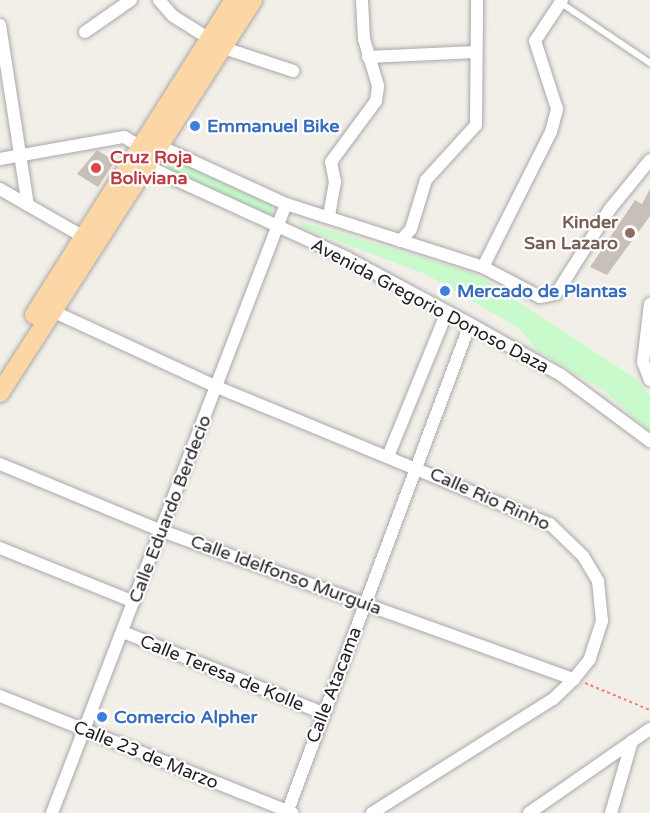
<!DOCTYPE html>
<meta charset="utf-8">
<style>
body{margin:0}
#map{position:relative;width:650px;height:813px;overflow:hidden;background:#f2efe9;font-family:"Varela Round",sans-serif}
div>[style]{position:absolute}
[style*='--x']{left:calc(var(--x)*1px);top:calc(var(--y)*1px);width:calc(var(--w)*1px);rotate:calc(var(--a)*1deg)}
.park>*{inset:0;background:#c8facc}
.building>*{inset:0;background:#c7bfb8}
.path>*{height:2px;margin-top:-1px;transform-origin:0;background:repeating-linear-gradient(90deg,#fa8072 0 3px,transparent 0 6px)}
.roads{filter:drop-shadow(0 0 2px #a9a9a9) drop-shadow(0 0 2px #a9a9a9)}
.service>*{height:6px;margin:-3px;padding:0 3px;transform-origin:3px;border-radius:3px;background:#fff}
.minor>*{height:12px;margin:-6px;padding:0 6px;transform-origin:6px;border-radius:6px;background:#fff}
.primary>*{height:18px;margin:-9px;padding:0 9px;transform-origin:9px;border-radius:9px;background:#fcd6a4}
.dots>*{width:16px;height:16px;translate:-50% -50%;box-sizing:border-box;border:3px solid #fff;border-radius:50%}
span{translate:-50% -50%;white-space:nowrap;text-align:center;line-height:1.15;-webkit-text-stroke:4.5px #fff;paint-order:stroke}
.shop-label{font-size:18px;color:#366cbe;font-weight:700}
.left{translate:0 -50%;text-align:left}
.health-label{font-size:18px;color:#be3a42;font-weight:700}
.education-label{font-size:18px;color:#785e54;font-weight:700}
.right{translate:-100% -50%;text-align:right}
.street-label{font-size:18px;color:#222}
</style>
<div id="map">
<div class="park">
<div style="clip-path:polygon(172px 156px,272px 203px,273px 213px,268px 215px,166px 170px)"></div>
<div style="clip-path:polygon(299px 221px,476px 274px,636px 379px,650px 396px,650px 431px,603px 390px,537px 350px,519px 328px,425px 274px,301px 227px)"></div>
</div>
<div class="building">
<div style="clip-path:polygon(97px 150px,115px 161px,98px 187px,77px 174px)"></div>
<div style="clip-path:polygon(650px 189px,650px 216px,607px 275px,590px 267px,635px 200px,642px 204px)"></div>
</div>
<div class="path">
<div style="--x:585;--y:683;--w:70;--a:22.6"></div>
</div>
<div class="roads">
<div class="service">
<div style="--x:561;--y:3;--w:107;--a:34"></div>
</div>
<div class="minor">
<div style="--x:159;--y:0;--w:21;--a:49"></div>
<div style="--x:173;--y:16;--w:60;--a:32.1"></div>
<div style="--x:224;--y:48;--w:73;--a:18.4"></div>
<div style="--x:0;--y:25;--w:182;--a:81.2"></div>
<div style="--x:85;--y:32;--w:56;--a:-34.8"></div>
<div style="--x:368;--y:57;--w:107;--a:-2.7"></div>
<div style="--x:155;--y:144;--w:144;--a:24.6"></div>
<div style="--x:286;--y:204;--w:207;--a:17.7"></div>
<div style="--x:483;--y:267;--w:64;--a:27.8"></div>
<div style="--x:540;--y:297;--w:16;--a:-11"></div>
<div style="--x:556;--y:294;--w:101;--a:-57.6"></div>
<div style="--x:610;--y:209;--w:63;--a:-50.8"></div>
<div style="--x:0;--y:159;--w:126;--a:-10.1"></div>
<div style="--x:124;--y:137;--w:20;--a:30"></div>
<div style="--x:142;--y:164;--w:226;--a:24.6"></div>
<div style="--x:347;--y:258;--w:140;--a:28.2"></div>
<div style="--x:470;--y:324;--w:104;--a:29.3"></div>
<div style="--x:561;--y:375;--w:111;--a:36.6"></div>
<div style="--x:0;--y:189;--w:103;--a:29.8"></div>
<div style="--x:329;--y:216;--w:35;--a:-80"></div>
<div style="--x:335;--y:182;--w:20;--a:-101"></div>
<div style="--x:331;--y:162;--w:76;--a:-53.6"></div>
<div style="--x:376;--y:101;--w:15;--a:-82"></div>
<div style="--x:378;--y:86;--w:49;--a:-106.6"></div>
<div style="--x:364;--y:39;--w:39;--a:-93"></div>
<div style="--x:400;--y:241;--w:16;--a:-47"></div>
<div style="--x:411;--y:229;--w:51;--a:-73"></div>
<div style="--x:426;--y:180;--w:74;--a:-47.7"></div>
<div style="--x:476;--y:125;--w:125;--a:-89.5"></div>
<div style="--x:483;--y:267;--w:151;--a:-63.3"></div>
<div style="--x:551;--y:132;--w:24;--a:-75"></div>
<div style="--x:557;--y:109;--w:71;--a:-107.9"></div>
<div style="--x:535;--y:41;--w:49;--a:-56.6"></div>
<div style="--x:650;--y:304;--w:58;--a:96.9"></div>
<div style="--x:643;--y:362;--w:19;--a:69"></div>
<div style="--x:48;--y:309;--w:186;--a:24.8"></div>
<div style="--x:217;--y:387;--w:360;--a:22.4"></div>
<div style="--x:550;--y:524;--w:46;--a:44.1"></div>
<div style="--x:583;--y:556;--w:29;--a:59"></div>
<div style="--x:598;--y:581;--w:40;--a:84.3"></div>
<div style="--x:602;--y:621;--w:40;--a:108"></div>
<div style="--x:590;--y:659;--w:26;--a:129"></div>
<div style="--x:574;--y:679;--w:29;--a:136"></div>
<div style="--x:553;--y:699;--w:214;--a:147.8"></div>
<div style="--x:389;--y:454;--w:153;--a:-67.8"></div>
<div style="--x:0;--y:464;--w:175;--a:22.5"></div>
<div style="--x:162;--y:531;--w:438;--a:19.8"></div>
<div style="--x:0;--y:548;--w:144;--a:21.9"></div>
<div style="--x:123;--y:632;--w:215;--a:22.1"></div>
<div style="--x:0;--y:696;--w:315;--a:21.8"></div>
<div style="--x:52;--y:813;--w:652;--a:-68.98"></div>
<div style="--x:287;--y:813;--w:522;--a:-69.48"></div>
<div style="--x:529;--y:813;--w:147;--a:-34.8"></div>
<div style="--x:611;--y:813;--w:75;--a:-73.7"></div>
</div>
<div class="primary">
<div style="--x:34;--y:315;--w:373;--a:-57.6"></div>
<div style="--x:0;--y:393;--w:467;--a:-57.2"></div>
</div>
</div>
<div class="dots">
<div style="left:195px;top:126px;background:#3f7fe0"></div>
<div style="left:96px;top:168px;background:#e0444e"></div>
<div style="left:630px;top:233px;background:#8d6e63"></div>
<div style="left:445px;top:291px;background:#3f7fe0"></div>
<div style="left:102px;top:717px;background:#3f7fe0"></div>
</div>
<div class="shop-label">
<span class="left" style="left:207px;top:126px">Emmanuel Bike</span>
<span class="left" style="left:457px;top:291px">Mercado de Plantas</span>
<span class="left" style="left:114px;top:717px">Comercio Alpher</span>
</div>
<div class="health-label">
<span class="left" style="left:110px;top:168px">Cruz Roja<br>Boliviana</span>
</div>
<div class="education-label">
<span class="right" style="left:618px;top:233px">Kinder<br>San Lazaro</span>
</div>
<div class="street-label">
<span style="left:430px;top:306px;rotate:28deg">Avenida Gregorio Donoso Daza</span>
<span style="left:490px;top:499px;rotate:24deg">Calle Rio Rinho</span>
<span style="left:170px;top:509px;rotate:-69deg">Calle Eduardo Berdecio</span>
<span style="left:286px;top:575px;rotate:20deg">Calle Idelfonso Murguía</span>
<span style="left:222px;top:673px;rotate:22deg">Calle Teresa de Kolle</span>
<span style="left:334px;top:685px;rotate:-69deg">Calle Atacama</span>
<span style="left:146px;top:755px;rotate:22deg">Calle 23 de Marzo</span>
</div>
</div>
